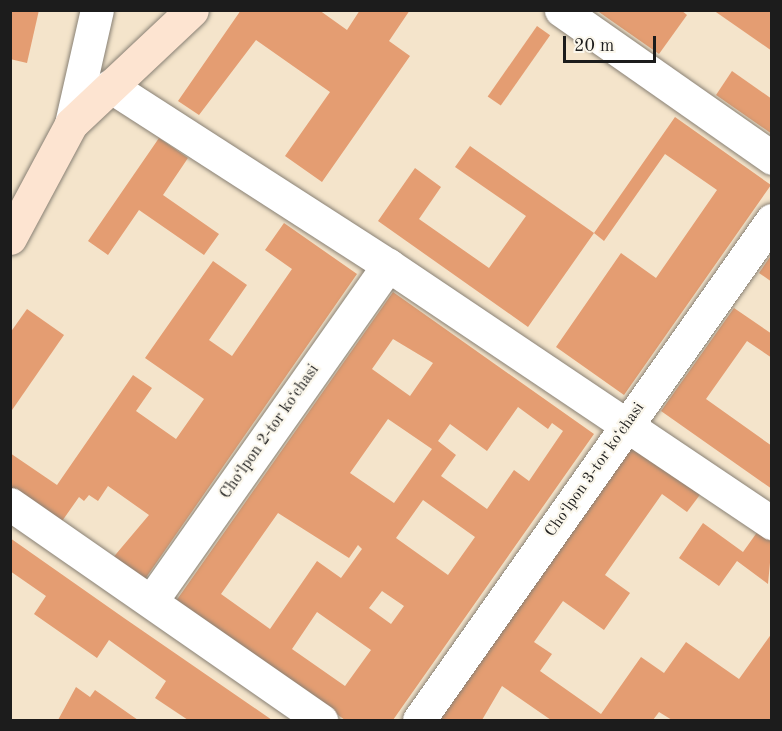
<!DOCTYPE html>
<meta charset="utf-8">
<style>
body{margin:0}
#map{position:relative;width:782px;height:731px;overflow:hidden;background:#f4e4cb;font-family:"Old Standard TT",serif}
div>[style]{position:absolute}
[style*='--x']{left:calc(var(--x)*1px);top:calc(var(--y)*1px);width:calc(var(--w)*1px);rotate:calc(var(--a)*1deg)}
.building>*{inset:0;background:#e49d72;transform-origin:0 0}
.roads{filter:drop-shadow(0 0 2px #888074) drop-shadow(0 0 2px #888074)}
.street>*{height:33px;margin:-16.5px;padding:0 16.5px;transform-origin:16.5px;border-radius:16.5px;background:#fff}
.secondary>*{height:33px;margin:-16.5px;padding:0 16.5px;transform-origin:16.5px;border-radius:16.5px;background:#fde4d1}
span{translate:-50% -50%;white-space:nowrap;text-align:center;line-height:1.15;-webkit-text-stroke:4.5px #fbf7ec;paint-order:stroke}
.street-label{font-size:16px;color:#1c1c1c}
.frame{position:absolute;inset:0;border:12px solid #1c1c1c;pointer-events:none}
.scale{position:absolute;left:563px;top:36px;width:93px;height:27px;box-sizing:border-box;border:3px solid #1c1c1c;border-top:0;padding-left:8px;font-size:18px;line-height:21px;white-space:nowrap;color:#1c1c1c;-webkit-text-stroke:4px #fbf7ec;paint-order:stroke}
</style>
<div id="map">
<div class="building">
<div style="clip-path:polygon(10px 10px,39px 10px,27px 63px,10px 59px)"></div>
<div style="clip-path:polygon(241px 10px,319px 10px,347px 30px,360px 10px,410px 10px,389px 41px,410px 56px,322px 182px,285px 156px,330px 92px,256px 40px,199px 115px,178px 101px)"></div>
<div style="clip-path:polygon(596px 10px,681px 10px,687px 15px,659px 54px)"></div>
<div style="clip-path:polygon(713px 10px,772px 10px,772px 51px)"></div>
<div style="left:537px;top:26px;width:16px;height:86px;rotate:35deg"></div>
<div style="clip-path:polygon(732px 71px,772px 99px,772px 134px,716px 95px)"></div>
<div style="clip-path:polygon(675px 117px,771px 185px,624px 395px,556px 347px,621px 253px,656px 278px,717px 190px,665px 154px,604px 241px,594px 233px)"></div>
<div style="clip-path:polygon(159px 138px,188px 158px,163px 195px,219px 234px,204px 255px,139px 210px,108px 255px,88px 241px)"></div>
<div style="clip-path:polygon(470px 146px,594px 233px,528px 327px,378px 221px,415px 168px,441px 187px,419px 219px,489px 268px,526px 216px,455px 167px)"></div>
<div style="clip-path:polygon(284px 223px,357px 274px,143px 582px,111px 560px,149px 515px,108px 486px,98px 501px,89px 495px,84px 501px,79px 497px,60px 524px,10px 490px,10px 453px,57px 485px,133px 375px,152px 388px,136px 411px,176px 439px,204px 399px,145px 358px,213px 261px,247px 285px,209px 340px,232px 356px,292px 269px,265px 250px)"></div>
<div style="clip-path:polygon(772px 254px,772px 282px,759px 273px)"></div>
<div style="clip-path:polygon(evenodd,393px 292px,594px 434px,393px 720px,345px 720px,176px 601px,393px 292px,393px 339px,433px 363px,410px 396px,372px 369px,393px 339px,393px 292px,518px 407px,548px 429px,552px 423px,563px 431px,529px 481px,514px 470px,487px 509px,441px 476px,456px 455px,438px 441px,450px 424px,487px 451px,518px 407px,393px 292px,388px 419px,432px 449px,394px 503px,350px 473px,388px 419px,393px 292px,423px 500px,475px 537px,448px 575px,396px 538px,423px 500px,393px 292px,278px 513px,349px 558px,358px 545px,362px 549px,341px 578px,317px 561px,270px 629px,221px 594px,278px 513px,393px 292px,382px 591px,404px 606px,391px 624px,369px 608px,382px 591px,393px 292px,317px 612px,371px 650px,345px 686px,292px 649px,317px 612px)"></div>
<div style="clip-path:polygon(734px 308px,772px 334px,772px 358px,747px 341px,706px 399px,772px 446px,772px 489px,661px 411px)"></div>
<div style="clip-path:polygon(27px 309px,64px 335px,10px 413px,10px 333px)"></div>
<div style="clip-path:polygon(634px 444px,702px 492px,687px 512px,662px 494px,605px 575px,630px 593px,604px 630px,563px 601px,534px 642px,552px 654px,540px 671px,601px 714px,641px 657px,664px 673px,686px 642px,739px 679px,772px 633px,772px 720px,672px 720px,659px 712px,653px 720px,551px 720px,502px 686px,482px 720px,438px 720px)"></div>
<div style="clip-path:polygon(703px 523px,743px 552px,758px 531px,772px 541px,768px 584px,737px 561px,719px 586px,679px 558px)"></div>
<div style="clip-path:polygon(10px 538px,124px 618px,272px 720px,188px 720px,155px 698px,166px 681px,109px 640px,97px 658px,34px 614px,46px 596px,10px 571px)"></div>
<div style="clip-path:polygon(76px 687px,90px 697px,95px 690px,138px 720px,58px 720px)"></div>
</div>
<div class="roads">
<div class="street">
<div style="--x:561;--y:10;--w:258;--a:35"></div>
<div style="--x:110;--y:86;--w:331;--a:32.8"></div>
<div style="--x:388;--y:265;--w:463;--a:33.9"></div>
<div style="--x:71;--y:124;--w:117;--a:-77.2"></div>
<div style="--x:10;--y:504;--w:379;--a:34.8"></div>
<div style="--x:152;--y:600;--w:410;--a:-54.8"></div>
<div style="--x:419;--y:720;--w:612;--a:-54.78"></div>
</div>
<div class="secondary">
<div style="--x:10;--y:238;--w:129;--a:-61.8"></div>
<div style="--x:71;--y:124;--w:166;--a:-43.3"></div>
</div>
</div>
<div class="street-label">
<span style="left:270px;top:432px;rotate:-55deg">Cho‘lpon 2-tor koʻchasi</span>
<span style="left:595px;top:470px;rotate:-55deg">Cho‘lpon 3-tor koʻchasi</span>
</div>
<div class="frame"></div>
<div class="scale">20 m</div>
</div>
